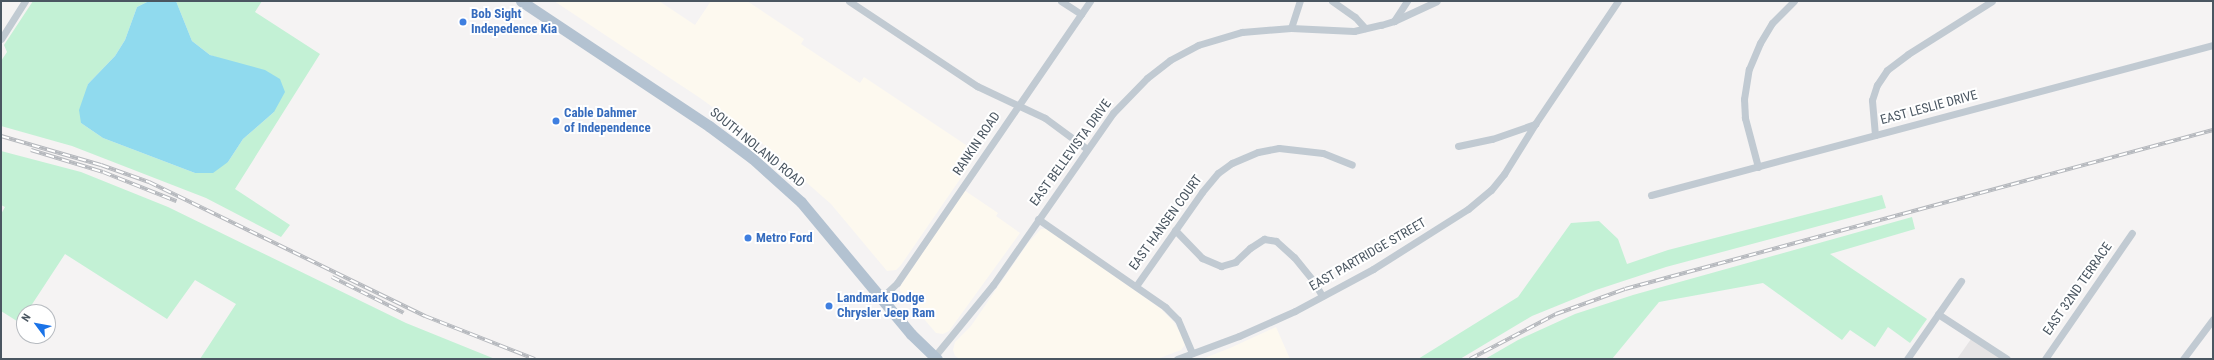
<!DOCTYPE html>
<style>
body{margin:0}
#map{position:relative;width:2214px;height:360px;overflow:hidden;background:#f5f3f3;font-family:"Roboto Condensed",sans-serif}
div>[style]{position:absolute}
[style*='--x']{left:calc(var(--x)*1px);top:calc(var(--y)*1px);width:calc(var(--w)*1px);rotate:calc(var(--a)*1deg)}
.commercial>*{inset:0;background:#fdf9ef}
.education>*{inset:0;background:#e6e4e5}
.green>*{inset:0;background:#c3f1d5}
.water>*{inset:0;background:#90daee}
.minor>*{height:7px;margin:-3.5px;padding:0 3.5px;transform-origin:3.5px;border-radius:3.5px;background:#c1cad2}
.primary>*{height:11px;margin:-5.5px;padding:0 5.5px;transform-origin:5.5px;border-radius:5.5px;background:#b3c2d1}
.rail>*{height:4px;margin-top:-2px;transform-origin:0;background:repeating-linear-gradient(90deg,#fff 0 8px,#b5b8bd 0 16px);box-sizing:border-box;border-block:1px solid #b5b8bd}
.dots>*{width:11px;height:11px;translate:-50% -50%;box-sizing:border-box;border:2px solid #fff;border-radius:50%}
span{translate:-50% -50%;white-space:nowrap;text-align:center;line-height:1.15;-webkit-text-stroke:4px #fff;paint-order:stroke}
.shop-label{font-size:13px;color:#366cbe;font-weight:700}
.left{translate:0 -50%;text-align:left}
.street-label{font-size:13px;color:#4a5661}
.frame{position:absolute;inset:0;border:2px solid #4a5661;pointer-events:none}
.north{position:absolute;left:16px;top:304px;width:40px;height:40px;box-sizing:border-box;background:#fff;border:1px solid #b7bbc0;border-radius:50%;rotate:302deg;font-size:11px;font-weight:700;line-height:16px;text-align:center;color:#4a5661}
.north::after{content:'';display:block;margin:auto;width:14px;height:18px;background:#1a73e8;clip-path:polygon(50% 0,100% 100%,50% 72%,0 100%)}
</style>
<div id="map">
<div class="commercial">
<div style="clip-path:polygon(554px 1px,659px 1px,695px 25px,711px 1px,747px 1px,804px 39px,801px 44px,860px 83px,864px 77px,978px 153px,901px 265px,896px 270px,887px 271px,831px 204px,757px 139px,700px 98px)"></div>
<div style="clip-path:polygon(964px 190px,998px 213px,996px 216px,1020px 233px,949px 331px,943px 334px,936px 333px,900px 291px,900px 287px)"></div>
<div style="clip-path:polygon(1041px 229px,1047px 229px,1161px 309px,1173px 321px,1183px 337px,1185px 345px,1181px 350px,1157px 359px,960px 359px,955px 356px,953px 350px,955px 342px,971px 326px,1028px 243px)"></div>
<div style="clip-path:polygon(1276px 327px,1290px 359px,1202px 359px,1230px 348px)"></div>
</div>
<div class="education">
<div style="clip-path:polygon(1971px 339px,2002px 359px,1957px 359px)"></div>
</div>
<div class="green">
<div style="clip-path:polygon(33px 1px,149px 1px,137px 7px,125px 40px,115px 56px,88px 84px,81px 123px,103px 138px,195px 173px,228px 162px,243px 139px,274px 112px,229px 62px,210px 55px,192px 41px,176px 1px,262px 1px,255px 12px,320px 54px,235px 189px,290px 225px,281px 237px,206px 198px,72px 146px,1px 126px,1px 61px,7px 52px,4px 45px)"></div>
<div style="clip-path:polygon(1px 151px,81px 172px,168px 207px,406px 323px,495px 359px,200px 359px,236px 304px,195px 280px,167px 319px,65px 254px,27px 312px,24px 312px,20px 323px,1px 311px,1px 214px,5px 207px,1px 205px)"></div>
<div style="clip-path:polygon(1882px 195px,1886px 208px,1666px 267px,1596px 290px,1532px 316px,1460px 359px,1418px 359px,1518px 297px,1571px 223px,1599px 221px,1618px 239px,1627px 264px,1668px 250px)"></div>
<div style="clip-path:polygon(1912px 217px,1915px 229px,1830px 254px,1927px 319px,1910px 343px,1888px 327px,1875px 347px,1850px 330px,1842px 340px,1763px 283px,1659px 302px,1612px 359px,1485px 359px,1518px 340px,1575px 314px,1633px 295px)"></div>
</div>
<div class="water">
<div style="clip-path:polygon(149px 1px,176px 1px,192px 41px,210px 55px,265px 70px,280px 79px,285px 92px,274px 112px,243px 139px,228px 162px,213px 173px,195px 173px,103px 138px,81px 123px,79px 110px,88px 84px,115px 56px,125px 40px,137px 7px)"></div>
</div>
<div class="minor">
<div style="--x:849;--y:1;--w:154;--a:33.6"></div>
<div style="--x:977;--y:86;--w:75;--a:25.2"></div>
<div style="--x:1045;--y:118;--w:52;--a:36.4"></div>
<div style="--x:1061;--y:1;--w:24;--a:33"></div>
<div style="--x:1332;--y:1;--w:28;--a:35"></div>
<div style="--x:1355;--y:17;--w:15;--a:48"></div>
<div style="--x:1394;--y:21;--w:47;--a:-24.9"></div>
<div style="--x:1291;--y:28;--w:28;--a:-72"></div>
<div style="--x:1;--y:39;--w:45;--a:-57.7"></div>
<div style="--x:1875;--y:135;--w:35;--a:-95"></div>
<div style="--x:1872;--y:100;--w:16;--a:-72"></div>
<div style="--x:1877;--y:85;--w:18;--a:-56"></div>
<div style="--x:1887;--y:70;--w:26;--a:-37"></div>
<div style="--x:1908;--y:54;--w:99;--a:-32.2"></div>
<div style="--x:1458;--y:146;--w:35;--a:-12"></div>
<div style="--x:1492;--y:139;--w:46;--a:-19.2"></div>
<div style="--x:1535;--y:124;--w:148;--a:-56"></div>
<div style="--x:1758;--y:167;--w:51;--a:-104.9"></div>
<div style="--x:1745;--y:118;--w:19;--a:-93"></div>
<div style="--x:1744;--y:99;--w:30;--a:-81"></div>
<div style="--x:1749;--y:69;--w:28;--a:-67"></div>
<div style="--x:1760;--y:43;--w:23;--a:-59"></div>
<div style="--x:1772;--y:23;--w:31;--a:-45"></div>
<div style="--x:1651;--y:195;--w:582;--a:-14.94"></div>
<div style="--x:1038;--y:219;--w:155;--a:34.7"></div>
<div style="--x:1165;--y:307;--w:18;--a:45"></div>
<div style="--x:1178;--y:320;--w:36;--a:67"></div>
<div style="--x:1175;--y:230;--w:39;--a:46"></div>
<div style="--x:1202;--y:258;--w:21;--a:23"></div>
<div style="--x:1221;--y:266;--w:15;--a:-16"></div>
<div style="--x:1235;--y:262;--w:21;--a:-43"></div>
<div style="--x:1250;--y:248;--w:17;--a:-33"></div>
<div style="--x:1264;--y:239;--w:12;--a:9"></div>
<div style="--x:1276;--y:241;--w:24;--a:42"></div>
<div style="--x:1294;--y:257;--w:32;--a:51"></div>
<div style="--x:1314;--y:282;--w:16;--a:60"></div>
<div style="--x:1136;--y:286;--w:115;--a:-54.9"></div>
<div style="--x:1202;--y:192;--w:25;--a:-50"></div>
<div style="--x:1218;--y:173;--w:17;--a:-36"></div>
<div style="--x:1232;--y:163;--w:28;--a:-23"></div>
<div style="--x:1258;--y:152;--w:21;--a:-11"></div>
<div style="--x:1279;--y:148;--w:44;--a:6.5"></div>
<div style="--x:1323;--y:153;--w:31;--a:22"></div>
<div style="--x:881;--y:298;--w:22;--a:-43"></div>
<div style="--x:897;--y:283;--w:342;--a:-55.6"></div>
<div style="--x:1938;--y:314;--w:82;--a:33.1"></div>
<div style="--x:934;--y:357;--w:93;--a:-50.7"></div>
<div style="--x:993;--y:285;--w:210;--a:-55.1"></div>
<div style="--x:1113;--y:113;--w:49;--a:-45.8"></div>
<div style="--x:1147;--y:78;--w:29;--a:-38"></div>
<div style="--x:1170;--y:60;--w:32;--a:-28"></div>
<div style="--x:1198;--y:45;--w:46;--a:-16.5"></div>
<div style="--x:1242;--y:32;--w:49;--a:-4.7"></div>
<div style="--x:1291;--y:28;--w:63;--a:2.7"></div>
<div style="--x:1354;--y:31;--w:28;--a:-13"></div>
<div style="--x:1381;--y:25;--w:14;--a:-17"></div>
<div style="--x:1394;--y:21;--w:24;--a:-57"></div>
<div style="--x:1177;--y:359;--w:66;--a:-20.4"></div>
<div style="--x:1239;--y:336;--w:61;--a:-24.1"></div>
<div style="--x:1295;--y:311;--w:89;--a:-28.3"></div>
<div style="--x:1373;--y:269;--w:112;--a:-32.3"></div>
<div style="--x:1468;--y:209;--w:30;--a:-40"></div>
<div style="--x:1491;--y:190;--w:21;--a:-51"></div>
<div style="--x:1504;--y:174;--w:59;--a:-58.2"></div>
<div style="--x:1907;--y:359;--w:95;--a:-55.3"></div>
<div style="--x:2045;--y:359;--w:153;--a:-55.4"></div>
<div style="--x:2183;--y:359;--w:50;--a:-53.1"></div>
</div>
<div class="primary">
<div style="--x:521;--y:1;--w:226;--a:33.6"></div>
<div style="--x:709;--y:126;--w:54;--a:36.7"></div>
<div style="--x:752;--y:158;--w:66;--a:41.9"></div>
<div style="--x:801;--y:202;--w:172;--a:50.2"></div>
<div style="--x:911;--y:334;--w:36;--a:44"></div>
</div>
<div class="rail">
<div style="--x:1;--y:136;--w:104;--a:16.2"></div>
<div style="--x:101;--y:165;--w:51;--a:19.5"></div>
<div style="--x:149;--y:182;--w:307;--a:25.9"></div>
<div style="--x:425;--y:316;--w:118;--a:21.4"></div>
<div style="--x:31;--y:150;--w:75;--a:17"></div>
<div style="--x:103;--y:172;--w:79;--a:21.7"></div>
<div style="--x:332;--y:277;--w:80;--a:26.6"></div>
<div style="--x:1470;--y:359;--w:97;--a:-27.6"></div>
<div style="--x:1556;--y:314;--w:73;--a:-19.9"></div>
<div style="--x:1625;--y:289;--w:609;--a:-15.13"></div>
</div>
<div class="dots">
<div style="left:463px;top:22px;background:#3f7fe0"></div>
<div style="left:556px;top:121px;background:#3f7fe0"></div>
<div style="left:748px;top:238px;background:#3f7fe0"></div>
<div style="left:829px;top:306px;background:#3f7fe0"></div>
</div>
<div class="shop-label">
<span class="left" style="left:471px;top:22px">Bob Sight<br>Indepedence Kia</span>
<span class="left" style="left:564px;top:121px">Cable Dahmer<br>of Independence</span>
<span class="left" style="left:756px;top:238px">Metro Ford</span>
<span class="left" style="left:837px;top:306px">Landmark Dodge<br>Chrysler Jeep Ram</span>
</div>
<div class="street-label">
<span style="left:1929px;top:108px;rotate:-15deg">EAST LESLIE DRIVE</span>
<span style="left:977px;top:144px;rotate:-56deg">RANKIN ROAD</span>
<span style="left:757px;top:148px;rotate:39deg">SOUTH NOLAND ROAD</span>
<span style="left:1071px;top:153px;rotate:-54deg">EAST BELLEVISTA DRIVE</span>
<span style="left:1166px;top:223px;rotate:-54deg">EAST HANSEN COURT</span>
<span style="left:1368px;top:255px;rotate:-30deg">EAST PARTRIDGE STREET</span>
<span style="left:2078px;top:289px;rotate:-55deg">EAST 32ND TERRACE</span>
</div>
<div class="frame"></div>
<div class="north">N</div>
</div>
